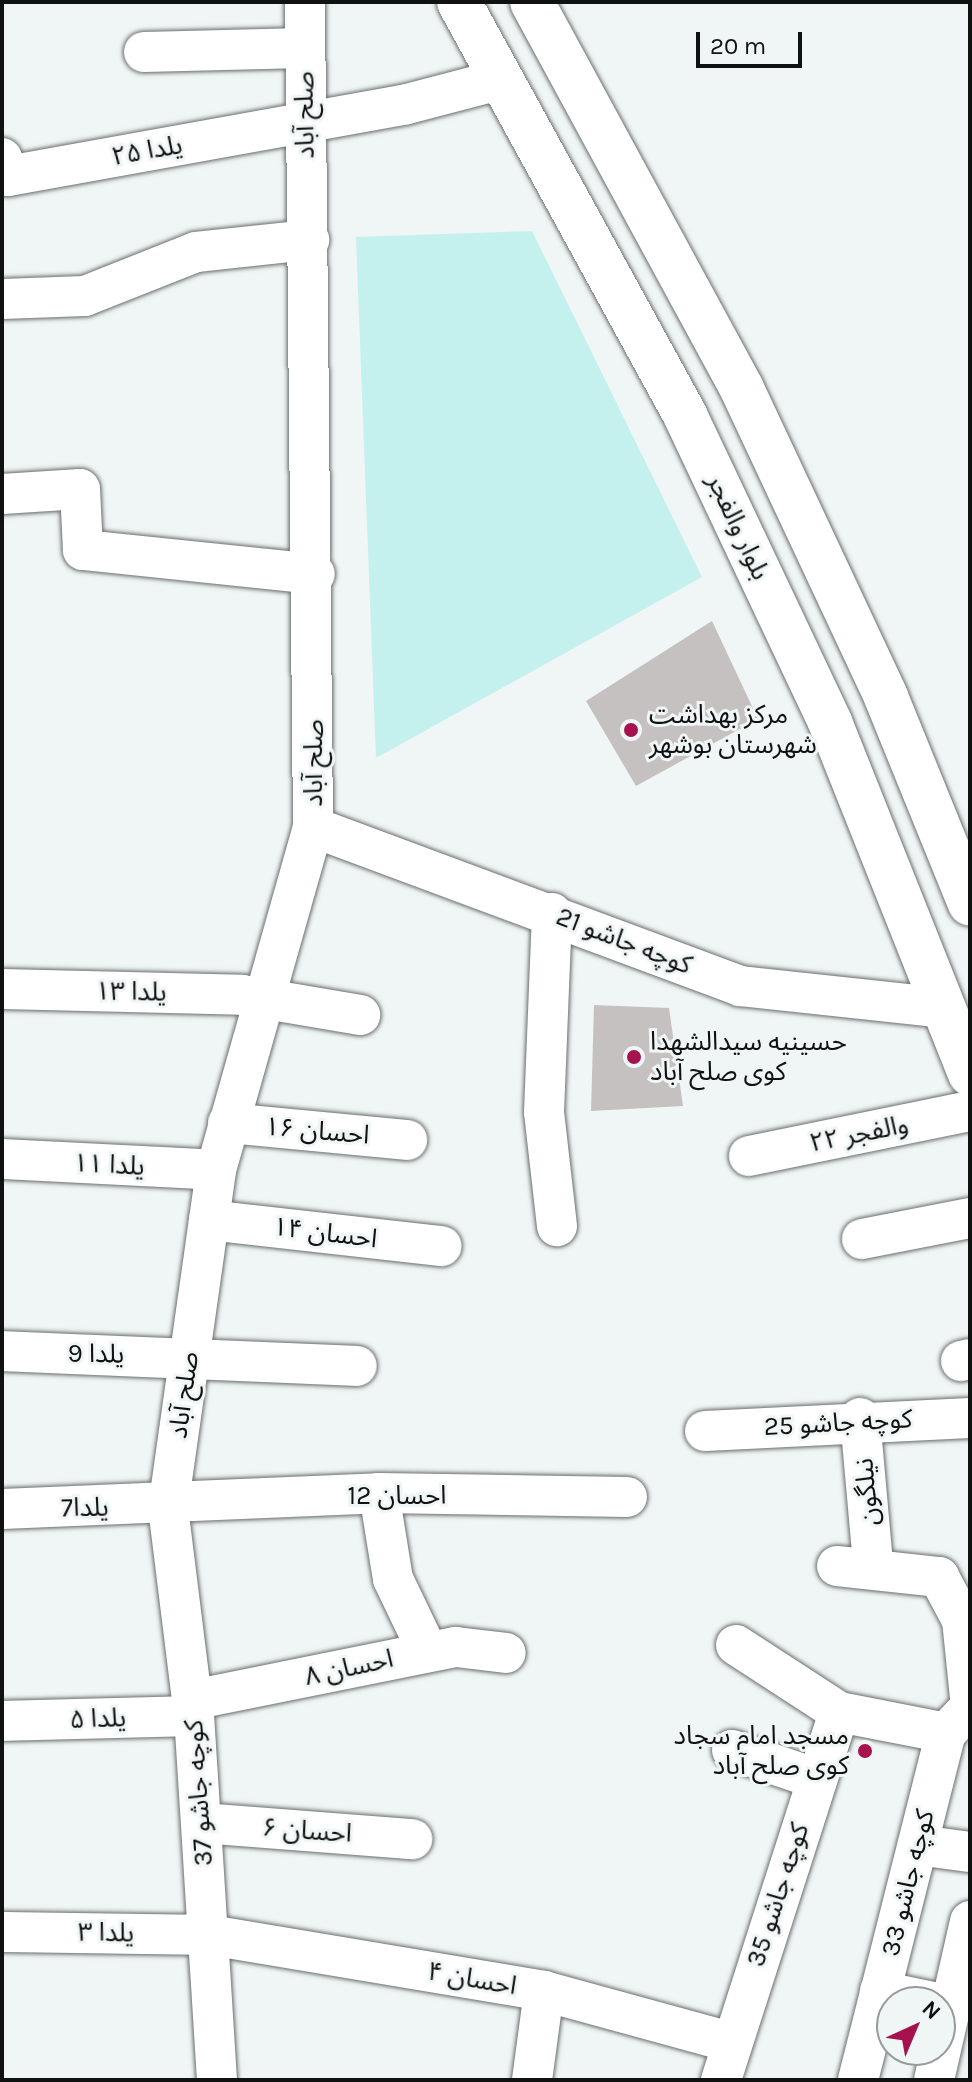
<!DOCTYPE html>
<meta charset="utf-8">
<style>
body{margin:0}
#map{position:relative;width:972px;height:2082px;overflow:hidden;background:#f0f5f5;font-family:Karla,"Noto Sans Arabic",sans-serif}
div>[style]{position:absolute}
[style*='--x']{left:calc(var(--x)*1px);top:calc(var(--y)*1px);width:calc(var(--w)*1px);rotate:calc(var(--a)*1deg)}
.green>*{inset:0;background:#c4f1ed}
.building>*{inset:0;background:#c6c1c1}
.roads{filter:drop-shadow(0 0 2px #696f6e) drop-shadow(0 0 2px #696f6e)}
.street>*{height:40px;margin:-20px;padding:0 20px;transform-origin:20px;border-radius:20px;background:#fff}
.secondary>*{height:44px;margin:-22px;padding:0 22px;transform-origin:22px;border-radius:22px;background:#fff}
.dots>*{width:22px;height:22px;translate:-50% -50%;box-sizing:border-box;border:4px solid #f0f5f5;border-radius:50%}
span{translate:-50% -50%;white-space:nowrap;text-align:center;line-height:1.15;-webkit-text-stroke:6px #f0f5f5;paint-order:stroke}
.street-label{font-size:26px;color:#101211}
.poi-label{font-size:26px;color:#101211}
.left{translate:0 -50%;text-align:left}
.right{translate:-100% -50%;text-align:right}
.frame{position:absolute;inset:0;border:4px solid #101211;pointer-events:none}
.north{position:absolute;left:876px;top:1986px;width:80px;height:80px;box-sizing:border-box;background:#f0f5f5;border:2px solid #969a9a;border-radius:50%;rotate:44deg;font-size:22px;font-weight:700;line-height:32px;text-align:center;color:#101211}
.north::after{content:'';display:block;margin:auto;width:28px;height:36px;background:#a5124e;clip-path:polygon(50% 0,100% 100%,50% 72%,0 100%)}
.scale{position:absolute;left:696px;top:32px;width:106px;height:36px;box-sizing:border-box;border:4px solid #101211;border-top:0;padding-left:10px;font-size:24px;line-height:28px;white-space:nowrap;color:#101211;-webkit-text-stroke:6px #f0f5f5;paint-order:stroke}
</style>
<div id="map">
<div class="green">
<div style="clip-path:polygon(532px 231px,702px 577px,376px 758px,356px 237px)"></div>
</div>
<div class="building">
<div style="clip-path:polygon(712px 621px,758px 719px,636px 786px,586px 701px)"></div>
<div style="clip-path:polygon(594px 1005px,669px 1008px,683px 1106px,591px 1111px)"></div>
</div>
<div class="roads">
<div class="street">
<div style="--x:144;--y:52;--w:160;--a:-1.4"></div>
<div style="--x:2;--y:158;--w:19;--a:72"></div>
<div style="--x:8;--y:176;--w:405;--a:-10.2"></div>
<div style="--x:407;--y:104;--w:98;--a:-14.7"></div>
<div style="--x:2;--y:299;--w:83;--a:-2.1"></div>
<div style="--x:85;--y:296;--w:119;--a:-21.6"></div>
<div style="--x:196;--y:252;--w:114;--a:-6.1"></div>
<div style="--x:2;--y:494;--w:78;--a:-3.7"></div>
<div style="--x:80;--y:489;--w:61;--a:87.2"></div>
<div style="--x:83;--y:550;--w:233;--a:5.9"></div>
<div style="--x:313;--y:827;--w:456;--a:20.4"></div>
<div style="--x:740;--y:986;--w:206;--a:6.1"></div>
<div style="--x:552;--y:913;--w:199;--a:92.3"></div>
<div style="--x:544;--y:1112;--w:115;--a:83.5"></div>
<div style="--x:2;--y:989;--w:240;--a:1.4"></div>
<div style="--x:242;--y:995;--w:120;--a:9.6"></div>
<div style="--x:228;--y:1123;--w:180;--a:5.4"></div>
<div style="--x:749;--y:1156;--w:226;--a:-11.5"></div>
<div style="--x:2;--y:1159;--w:214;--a:2.9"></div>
<div style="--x:209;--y:1220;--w:234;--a:6.4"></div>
<div style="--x:862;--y:1239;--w:110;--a:-11"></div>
<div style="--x:2;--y:1351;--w:355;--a:2.4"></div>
<div style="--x:961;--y:1361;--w:9;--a:-13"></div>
<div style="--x:860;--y:1418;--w:148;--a:84.9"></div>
<div style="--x:705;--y:1431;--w:265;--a:-2.8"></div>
<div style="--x:379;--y:1493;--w:87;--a:80.8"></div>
<div style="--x:393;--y:1579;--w:81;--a:64.4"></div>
<div style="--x:2;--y:1509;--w:377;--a:-2.4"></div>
<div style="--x:379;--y:1493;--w:248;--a:0.9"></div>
<div style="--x:837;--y:1566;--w:103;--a:6.2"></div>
<div style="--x:939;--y:1577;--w:49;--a:61.9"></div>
<div style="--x:962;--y:1620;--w:77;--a:84.1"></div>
<div style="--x:736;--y:1645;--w:123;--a:33"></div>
<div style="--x:839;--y:1712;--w:109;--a:11.1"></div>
<div style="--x:946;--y:1733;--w:35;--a:-47"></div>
<div style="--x:192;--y:1700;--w:269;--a:-11.4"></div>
<div style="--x:456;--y:1647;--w:50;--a:6.8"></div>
<div style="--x:2;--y:1721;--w:192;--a:-1.5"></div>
<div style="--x:732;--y:1750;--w:90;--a:18.8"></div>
<div style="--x:202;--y:1823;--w:211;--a:4.4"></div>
<div style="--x:918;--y:1845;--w:52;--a:7.7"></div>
<div style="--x:2;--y:1932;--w:208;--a:0.8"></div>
<div style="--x:210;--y:1935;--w:339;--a:9.5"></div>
<div style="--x:544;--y:1991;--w:194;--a:15.3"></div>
<div style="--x:880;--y:1991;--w:54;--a:11.7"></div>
<div style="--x:217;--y:2080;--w:365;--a:-93.6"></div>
<div style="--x:194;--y:1716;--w:210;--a:-97.1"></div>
<div style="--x:168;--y:1508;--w:341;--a:-81.9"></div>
<div style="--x:216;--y:1170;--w:356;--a:-74.2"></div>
<div style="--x:313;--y:827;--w:825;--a:-90.56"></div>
<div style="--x:532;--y:2080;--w:90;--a:-82.3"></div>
<div style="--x:721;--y:2080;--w:386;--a:-72.2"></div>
<div style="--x:858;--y:2080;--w:358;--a:-75.8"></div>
<div style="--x:934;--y:2080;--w:163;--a:-77.2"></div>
</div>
<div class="secondary">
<div style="--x:459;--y:2;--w:471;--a:61.3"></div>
<div style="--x:685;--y:415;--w:340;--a:64.7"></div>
<div style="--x:830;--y:722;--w:379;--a:68.3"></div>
<div style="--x:532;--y:2;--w:440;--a:61.5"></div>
<div style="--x:742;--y:389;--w:340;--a:64.9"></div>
<div style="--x:886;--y:697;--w:223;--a:67.9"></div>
</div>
</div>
<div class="dots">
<div style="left:631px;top:730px;background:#a5124e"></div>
<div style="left:634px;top:1057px;background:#a5124e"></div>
<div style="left:865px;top:1751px;background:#a5124e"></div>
</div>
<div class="street-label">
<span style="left:305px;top:115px;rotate:-91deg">صلح آباد</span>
<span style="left:147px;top:151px;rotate:-10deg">یلدا ۲۵</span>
<span style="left:738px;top:527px;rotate:65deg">بلوار والفجر</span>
<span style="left:314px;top:763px;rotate:-90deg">صلح آباد</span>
<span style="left:624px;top:941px;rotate:21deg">کوچه جاشو 21</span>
<span style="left:131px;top:992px;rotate:1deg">یلدا ۱۳</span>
<span style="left:317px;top:1131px;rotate:5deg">احسان ۱۶</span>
<span style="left:859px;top:1134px;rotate:-11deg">والفجر ۲۲</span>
<span style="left:109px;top:1165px;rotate:3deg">یلدا ۱۱</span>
<span style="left:325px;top:1233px;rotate:7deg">احسان ۱۴</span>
<span style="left:96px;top:1354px;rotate:1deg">یلدا 9</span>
<span style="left:184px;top:1395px;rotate:-82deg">صلح آباد</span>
<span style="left:838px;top:1423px;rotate:-3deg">کوچه جاشو 25</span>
<span style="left:867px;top:1492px;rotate:-95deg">نیلگون</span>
<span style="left:397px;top:1496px">احسان 12</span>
<span style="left:85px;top:1508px;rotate:-1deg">یلدا7</span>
<span style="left:349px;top:1668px;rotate:-12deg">احسان ۸</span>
<span style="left:98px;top:1719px;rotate:-2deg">یلدا ۵</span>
<span style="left:199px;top:1793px;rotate:-94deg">کوچه جاشو 37</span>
<span style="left:307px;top:1831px;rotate:4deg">احسان ۶</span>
<span style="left:908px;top:1883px;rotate:-76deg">کوچه جاشو 33</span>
<span style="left:778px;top:1895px;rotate:-72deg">کوچه جاشو 35</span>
<span style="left:106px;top:1933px;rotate:1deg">یلدا ۳</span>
<span style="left:472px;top:1979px;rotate:10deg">احسان ۴</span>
</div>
<div class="poi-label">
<span class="left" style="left:649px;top:730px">مرکز بهداشت<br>شهرستان بوشهر</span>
<span class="left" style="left:650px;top:1057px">حسینیه سیدالشهدا<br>کوی صلح آباد</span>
<span class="right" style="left:849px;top:1751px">مسجد امام سجاد<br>کوی صلح آباد</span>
</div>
<div class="frame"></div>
<div class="north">N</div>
<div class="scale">20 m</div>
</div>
